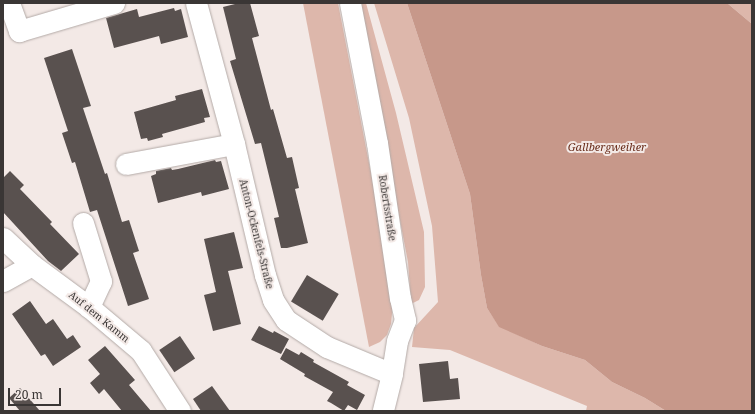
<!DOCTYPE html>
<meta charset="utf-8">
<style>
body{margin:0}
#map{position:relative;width:755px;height:414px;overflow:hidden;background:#f3e9e6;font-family:"Noto Serif",serif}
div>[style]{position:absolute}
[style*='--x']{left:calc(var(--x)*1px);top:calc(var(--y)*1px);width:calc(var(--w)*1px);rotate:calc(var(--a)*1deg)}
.green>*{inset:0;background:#ddb7ab}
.water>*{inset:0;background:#c7988a}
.building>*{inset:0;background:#59514f;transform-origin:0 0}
.roads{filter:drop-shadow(0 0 1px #b3aaa7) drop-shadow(0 0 1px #b3aaa7)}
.street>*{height:21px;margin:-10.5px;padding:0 10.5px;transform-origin:10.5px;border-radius:10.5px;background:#fff}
span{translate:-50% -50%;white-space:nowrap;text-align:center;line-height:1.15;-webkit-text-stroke:4px #f3e9e6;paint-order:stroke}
.street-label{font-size:10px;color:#3a3635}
.water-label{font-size:11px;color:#6a2e1c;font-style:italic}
.frame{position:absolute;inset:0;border:4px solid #3a3635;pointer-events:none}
.scale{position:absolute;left:8px;top:388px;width:53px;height:18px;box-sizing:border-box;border:2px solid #3a3635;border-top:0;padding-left:5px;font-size:12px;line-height:14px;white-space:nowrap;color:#3a3635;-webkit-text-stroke:3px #f3e9e6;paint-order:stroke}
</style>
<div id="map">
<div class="green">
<div style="clip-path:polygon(303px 3px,338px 3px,394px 292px,391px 324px,387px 335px,380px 342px,369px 347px)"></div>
<div style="clip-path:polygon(358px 3px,366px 3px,396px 113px,424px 232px,425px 287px,419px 300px,411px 304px,408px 262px)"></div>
<div style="clip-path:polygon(374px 3px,407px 3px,470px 194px,481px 275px,487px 308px,499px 326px,542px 346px,585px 360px,612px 382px,645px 398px,666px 411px,586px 411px,587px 406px,450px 350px,412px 347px,414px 328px,438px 302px,432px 226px,409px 118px)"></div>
<div style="clip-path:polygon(727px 3px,752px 3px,752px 24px,733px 8px)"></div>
</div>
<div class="water">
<div style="clip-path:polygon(407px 3px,727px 3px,752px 24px,752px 411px,666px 411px,645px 398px,612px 382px,585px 360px,542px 346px,499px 327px,487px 308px,481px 275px,470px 194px)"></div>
</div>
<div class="building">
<div style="clip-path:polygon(239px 3px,250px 3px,259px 36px,252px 38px,271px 110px,273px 109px,287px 158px,292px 157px,299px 188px,295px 189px,308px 243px,287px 248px,281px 248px,274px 218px,279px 217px,261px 143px,255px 144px,230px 61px,236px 59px,223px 7px)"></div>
<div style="clip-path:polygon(174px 8px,175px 11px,181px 9px,188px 37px,161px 44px,159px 36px,114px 48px,106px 18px,137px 9px,139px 17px)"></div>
<div style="clip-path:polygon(72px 49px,91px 106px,83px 108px,105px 174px,107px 173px,122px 222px,129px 220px,139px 251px,133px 253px,149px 299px,128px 306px,97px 210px,90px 212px,75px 162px,72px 163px,62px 133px,68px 131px,44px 58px)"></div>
<div style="clip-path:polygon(202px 89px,210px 117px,204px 118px,205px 122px,162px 134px,163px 137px,148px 141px,147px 138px,141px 139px,134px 112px,176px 100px,175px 96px)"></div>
<div style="clip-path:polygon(215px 160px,216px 162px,221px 161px,229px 189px,202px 196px,201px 192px,158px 203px,151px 176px,156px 174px,156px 171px,171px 168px,172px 170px,178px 169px)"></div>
<div style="clip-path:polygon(10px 171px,24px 185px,20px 189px,52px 222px,50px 224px,79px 254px,61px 271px,48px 261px,3px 212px,3px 178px)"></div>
<div style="clip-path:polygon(234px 232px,243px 268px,228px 271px,241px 324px,213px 331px,204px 295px,216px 292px,204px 239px)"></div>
<div style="left:307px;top:275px;width:37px;height:31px;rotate:31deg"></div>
<div style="clip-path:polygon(30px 301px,46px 324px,53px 319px,67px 339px,73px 335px,81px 347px,53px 366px,45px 354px,41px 356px,12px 314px)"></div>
<div style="clip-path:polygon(259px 326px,273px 333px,274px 331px,289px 339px,281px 354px,251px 340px)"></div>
<div style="left:180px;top:336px;width:27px;height:25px;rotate:56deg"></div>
<div style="clip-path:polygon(105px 346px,135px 380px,129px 385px,151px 411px,122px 411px,104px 389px,99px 394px,90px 383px,100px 374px,88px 360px)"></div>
<div style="clip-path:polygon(286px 348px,299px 355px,301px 352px,314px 360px,313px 362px,349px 382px,347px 385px,365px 395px,357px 410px,348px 405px,344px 411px,331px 403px,327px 401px,333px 392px,304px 376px,305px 374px,280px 359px)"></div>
<div style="clip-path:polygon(448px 361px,450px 379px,458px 378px,460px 399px,423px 402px,419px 364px)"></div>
<div style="clip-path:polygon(212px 386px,230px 411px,201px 411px,193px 399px)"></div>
<div style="clip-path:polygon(20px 388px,40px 411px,20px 411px,9px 398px)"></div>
</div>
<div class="roads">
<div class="street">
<div style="--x:9;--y:3;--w:30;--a:70"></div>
<div style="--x:19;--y:31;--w:99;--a:-16.4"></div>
<div style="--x:196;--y:3;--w:146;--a:74.9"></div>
<div style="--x:234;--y:144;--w:135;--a:76.7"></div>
<div style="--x:265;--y:275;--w:26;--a:72"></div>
<div style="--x:273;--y:300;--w:24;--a:57"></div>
<div style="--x:286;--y:320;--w:49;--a:33.4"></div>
<div style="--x:327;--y:347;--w:70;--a:22.6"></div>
<div style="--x:350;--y:3;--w:143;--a:79.1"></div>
<div style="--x:377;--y:143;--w:157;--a:81.6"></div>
<div style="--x:400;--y:298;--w:23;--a:77"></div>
<div style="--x:405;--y:320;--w:22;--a:111"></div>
<div style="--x:397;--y:341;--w:33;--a:99"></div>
<div style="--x:392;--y:374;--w:38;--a:104"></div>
<div style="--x:126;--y:164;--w:110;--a:-10.5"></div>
<div style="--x:83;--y:223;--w:61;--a:72.8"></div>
<div style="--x:101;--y:281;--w:29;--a:115"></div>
<div style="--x:3;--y:238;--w:40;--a:43"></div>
<div style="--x:32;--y:265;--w:71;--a:36.4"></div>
<div style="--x:89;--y:307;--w:68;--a:40.2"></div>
<div style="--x:141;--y:351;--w:72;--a:57"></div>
<div style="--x:3;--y:281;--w:33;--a:-29"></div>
</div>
</div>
<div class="street-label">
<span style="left:387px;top:208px;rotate:81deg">Robertsstraße</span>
<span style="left:256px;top:234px;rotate:76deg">Anton-Ockenfels-Straße</span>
<span style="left:99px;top:317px;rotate:39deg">Auf dem Kamm</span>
</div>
<div class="water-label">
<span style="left:607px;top:147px">Gallbergweiher</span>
</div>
<div class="frame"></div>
<div class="scale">20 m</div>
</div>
